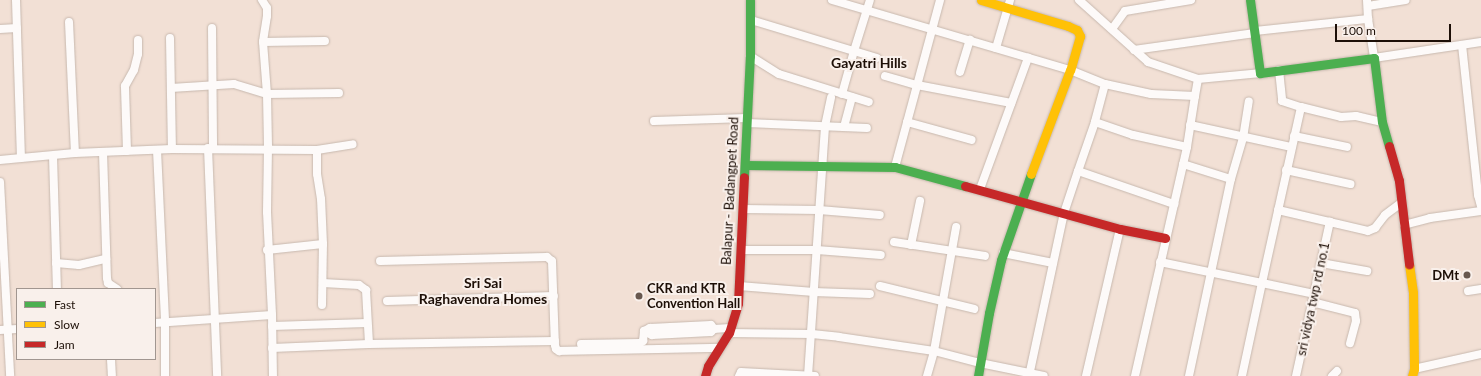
<!DOCTYPE html>
<style>
body{margin:0}
#map{position:relative;width:1481px;height:376px;overflow:hidden;background:#f2e0d5;font-family:Lato,sans-serif}
div>[style]{position:absolute}
[style*='--x']{left:calc(var(--x)*1px);top:calc(var(--y)*1px);width:calc(var(--w)*1px);rotate:calc(var(--a)*1deg)}
.roads{filter:drop-shadow(0 0 1px #c7b8ae) drop-shadow(0 0 1px #c7b8ae)}
.street>*{height:8px;margin:-4px;padding:0 4px;transform-origin:4px;border-radius:4px;background:#fdfaf9}
.fast>*{height:9px;margin:-4.5px;padding:0 4.5px;transform-origin:4.5px;border-radius:4.5px;background:#4caf50}
.slow>*{height:9px;margin:-4.5px;padding:0 4.5px;transform-origin:4.5px;border-radius:4.5px;background:#ffc107}
.jam>*{height:9px;margin:-4.5px;padding:0 4.5px;transform-origin:4.5px;border-radius:4.5px;background:#c62828}
.dots>*{width:11px;height:11px;translate:-50% -50%;box-sizing:border-box;border:2px solid #f9f0eb;border-radius:50%}
span{translate:-50% -50%;white-space:nowrap;text-align:center;line-height:1.15;-webkit-text-stroke:4px #f9f0eb;paint-order:stroke}
.street-label{font-size:13px;color:#1d0f07}
.poi-label{font-size:13px;color:#1d0f07;font-weight:700}
.right{translate:-100% -50%;text-align:right}
.left{translate:0 -50%;text-align:left}
.neighbourhood-label{font-size:14px;color:#1d0f07;font-weight:700}
.legend{position:absolute;left:16px;top:288px;width:140px;height:72px;box-sizing:border-box;background:#f9f0eb;border:1px solid #a19690;margin:0;padding:5px 7px;list-style:none;font-size:12px;color:#1d0f07}
.legend li{display:flex;align-items:center;gap:8px;height:20px}
.legend b{width:20px;border:1px solid #a19690}
.scale{position:absolute;left:1335px;top:24px;width:116px;height:18px;box-sizing:border-box;border:2px solid #1d0f07;border-top:0;padding-left:5px;font-size:12px;line-height:14px;white-space:nowrap;color:#1d0f07;-webkit-text-stroke:3px #f9f0eb;paint-order:stroke}
</style>
<div id="map">
<div class="roads">
<div class="street">
<div style="--x:16;--y:0;--w:158;--a:88.2"></div>
<div style="--x:262;--y:0;--w:9;--a:58"></div>
<div style="--x:267;--y:8;--w:8;--a:90"></div>
<div style="--x:267;--y:16;--w:26;--a:99"></div>
<div style="--x:263;--y:42;--w:52;--a:85.6"></div>
<div style="--x:267;--y:94;--w:54;--a:88.9"></div>
<div style="--x:268;--y:148;--w:64;--a:90.9"></div>
<div style="--x:267;--y:212;--w:103;--a:87.2"></div>
<div style="--x:272;--y:315;--w:61;--a:89.1"></div>
<div style="--x:832;--y:0;--w:248;--a:16.4"></div>
<div style="--x:1070;--y:70;--w:38;--a:22"></div>
<div style="--x:1105;--y:84;--w:47;--a:12.3"></div>
<div style="--x:1151;--y:94;--w:44;--a:2.6"></div>
<div style="--x:1195;--y:96;--w:17;--a:-80"></div>
<div style="--x:1198;--y:79;--w:62;--a:-5.5"></div>
<div style="--x:1079;--y:0;--w:93;--a:41.9"></div>
<div style="--x:1148;--y:62;--w:53;--a:18.8"></div>
<div style="--x:1367;--y:0;--w:19;--a:87"></div>
<div style="--x:1368;--y:19;--w:39;--a:81"></div>
<div style="--x:1374;--y:58;--w:108;--a:-8.5"></div>
<div style="--x:1368;--y:6;--w:38;--a:-9"></div>
<div style="--x:751;--y:20;--w:108;--a:16.8"></div>
<div style="--x:854;--y:51;--w:53;--a:-72.6"></div>
<div style="--x:69;--y:22;--w:131;--a:87.4"></div>
<div style="--x:212;--y:28;--w:120;--a:89.5"></div>
<div style="--x:0;--y:29;--w:17;--a:-3"></div>
<div style="--x:1112;--y:29;--w:22;--a:-54"></div>
<div style="--x:1125;--y:11;--w:67;--a:-9.5"></div>
<div style="--x:1255;--y:31;--w:114;--a:-6.1"></div>
<div style="--x:170;--y:38;--w:111;--a:89"></div>
<div style="--x:263;--y:42;--w:62;--a:-0.9"></div>
<div style="--x:1462;--y:45;--w:151;--a:83.9"></div>
<div style="--x:1478;--y:195;--w:11;--a:75"></div>
<div style="--x:996;--y:48;--w:50;--a:-73.7"></div>
<div style="--x:1134;--y:50;--w:122;--a:-8"></div>
<div style="--x:750;--y:56;--w:34;--a:32"></div>
<div style="--x:779;--y:74;--w:94;--a:17.3"></div>
<div style="--x:1279;--y:70;--w:31;--a:84"></div>
<div style="--x:1282;--y:101;--w:20;--a:18"></div>
<div style="--x:1301;--y:107;--w:41;--a:14"></div>
<div style="--x:1341;--y:117;--w:15;--a:-4"></div>
<div style="--x:1356;--y:116;--w:27;--a:13"></div>
<div style="--x:960;--y:72;--w:34;--a:-73"></div>
<div style="--x:885;--y:76;--w:33;--a:16"></div>
<div style="--x:917;--y:85;--w:96;--a:10.8"></div>
<div style="--x:1105;--y:84;--w:39;--a:105"></div>
<div style="--x:1095;--y:122;--w:40;--a:18.9"></div>
<div style="--x:1133;--y:135;--w:55;--a:12.5"></div>
<div style="--x:171;--y:88;--w:63;--a:-3.6"></div>
<div style="--x:234;--y:84;--w:34;--a:17"></div>
<div style="--x:267;--y:94;--w:72;--a:-0.8"></div>
<div style="--x:842;--y:94;--w:45;--a:-74.4"></div>
<div style="--x:854;--y:51;--w:24;--a:17"></div>
<div style="--x:654;--y:121;--w:93;--a:-1.8"></div>
<div style="--x:907;--y:122;--w:67;--a:15.5"></div>
<div style="--x:1095;--y:122;--w:52;--a:109.1"></div>
<div style="--x:1078;--y:171;--w:102;--a:19"></div>
<div style="--x:747;--y:123;--w:120;--a:2.4"></div>
<div style="--x:1190;--y:125;--w:103;--a:12.3"></div>
<div style="--x:844;--y:127;--w:31;--a:-75"></div>
<div style="--x:1294;--y:136;--w:54;--a:11.7"></div>
<div style="--x:208;--y:148;--w:228;--a:87.7"></div>
<div style="--x:157;--y:150;--w:172;--a:87.3"></div>
<div style="--x:165;--y:322;--w:54;--a:90"></div>
<div style="--x:127;--y:151;--w:65;--a:-91.8"></div>
<div style="--x:125;--y:86;--w:18;--a:-61"></div>
<div style="--x:134;--y:70;--w:16;--a:-76"></div>
<div style="--x:138;--y:54;--w:14;--a:-90"></div>
<div style="--x:103;--y:152;--w:126;--a:88.2"></div>
<div style="--x:107;--y:278;--w:5;--a:79"></div>
<div style="--x:108;--y:283;--w:11;--a:34"></div>
<div style="--x:53;--y:156;--w:133;--a:88.3"></div>
<div style="--x:0;--y:160;--w:75;--a:-5.3"></div>
<div style="--x:75;--y:153;--w:97;--a:-2.4"></div>
<div style="--x:172;--y:149;--w:145;--a:0.4"></div>
<div style="--x:317;--y:150;--w:36;--a:-9"></div>
<div style="--x:1183;--y:164;--w:50;--a:17.4"></div>
<div style="--x:895;--y:167;--w:173;--a:-74.9"></div>
<div style="--x:1286;--y:170;--w:66;--a:12.3"></div>
<div style="--x:0;--y:182;--w:194;--a:87"></div>
<div style="--x:980;--y:189;--w:140;--a:-69.9"></div>
<div style="--x:743;--y:209;--w:76;--a:0.8"></div>
<div style="--x:819;--y:210;--w:61;--a:4.7"></div>
<div style="--x:1278;--y:210;--w:92;--a:13.1"></div>
<div style="--x:1368;--y:231;--w:8;--a:-23"></div>
<div style="--x:1375;--y:228;--w:16;--a:-52"></div>
<div style="--x:1385;--y:215;--w:20;--a:-37"></div>
<div style="--x:1404;--y:225;--w:27;--a:-15"></div>
<div style="--x:1430;--y:218;--w:51;--a:-7.8"></div>
<div style="--x:894;--y:242;--w:92;--a:8.7"></div>
<div style="--x:911;--y:245;--w:45;--a:-78.4"></div>
<div style="--x:267;--y:250;--w:56;--a:-6.1"></div>
<div style="--x:323;--y:244;--w:45;--a:-92.5"></div>
<div style="--x:321;--y:199;--w:25;--a:-99"></div>
<div style="--x:317;--y:174;--w:24;--a:-90"></div>
<div style="--x:741;--y:250;--w:76;--a:0"></div>
<div style="--x:817;--y:250;--w:64;--a:4.5"></div>
<div style="--x:1003;--y:253;--w:51;--a:11.3"></div>
<div style="--x:380;--y:261;--w:167;--a:-1.4"></div>
<div style="--x:547;--y:257;--w:6;--a:39"></div>
<div style="--x:552;--y:261;--w:84;--a:88"></div>
<div style="--x:555;--y:345;--w:4;--a:76"></div>
<div style="--x:556;--y:349;--w:4;--a:34"></div>
<div style="--x:559;--y:351;--w:160;--a:-1.1"></div>
<div style="--x:1160;--y:262;--w:104;--a:11.6"></div>
<div style="--x:1262;--y:283;--w:180;--a:-77.5"></div>
<div style="--x:56;--y:263;--w:23;--a:5"></div>
<div style="--x:79;--y:265;--w:28;--a:-13"></div>
<div style="--x:1321;--y:263;--w:47;--a:9.9"></div>
<div style="--x:323;--y:283;--w:36;--a:3"></div>
<div style="--x:359;--y:285;--w:9;--a:36"></div>
<div style="--x:366;--y:290;--w:54;--a:86.8"></div>
<div style="--x:739;--y:286;--w:75;--a:4.6"></div>
<div style="--x:814;--y:292;--w:56;--a:2"></div>
<div style="--x:880;--y:286;--w:97;--a:13.7"></div>
<div style="--x:1468;--y:291;--w:13;--a:-9"></div>
<div style="--x:387;--y:301;--w:167;--a:-1.7"></div>
<div style="--x:1312;--y:302;--w:44;--a:14.3"></div>
<div style="--x:1355;--y:313;--w:8;--a:83"></div>
<div style="--x:1356;--y:321;--w:23;--a:105"></div>
<div style="--x:322;--y:305;--w:61;--a:-89.1"></div>
<div style="--x:155;--y:323;--w:117;--a:-3.9"></div>
<div style="--x:272;--y:326;--w:95;--a:-1.8"></div>
<div style="--x:0;--y:330;--w:17;--a:-3"></div>
<div style="--x:644;--y:331;--w:7;--a:-27"></div>
<div style="--x:650;--y:328;--w:61;--a:-2.8"></div>
<div style="--x:711;--y:325;--w:5;--a:53"></div>
<div style="--x:714;--y:329;--w:16;--a:-4"></div>
<div style="--x:644;--y:331;--w:9;--a:27"></div>
<div style="--x:652;--y:335;--w:59;--a:-2.9"></div>
<div style="--x:711;--y:332;--w:4;--a:-45"></div>
<div style="--x:729;--y:333;--w:83;--a:0.7"></div>
<div style="--x:812;--y:334;--w:27;--a:6"></div>
<div style="--x:839;--y:337;--w:96;--a:8.4"></div>
<div style="--x:934;--y:351;--w:48;--a:14.6"></div>
<div style="--x:980;--y:363;--w:65;--a:11.5"></div>
<div style="--x:581;--y:344;--w:59;--a:-1"></div>
<div style="--x:640;--y:343;--w:4;--a:-34"></div>
<div style="--x:643;--y:341;--w:10;--a:-84"></div>
<div style="--x:272;--y:348;--w:97;--a:-2.4"></div>
<div style="--x:369;--y:344;--w:186;--a:-0.9"></div>
<div style="--x:111;--y:359;--w:17;--a:87"></div>
<div style="--x:1414;--y:369;--w:69;--a:-12.6"></div>
<div style="--x:739;--y:376;--w:4;--a:-63"></div>
<div style="--x:741;--y:372;--w:74;--a:3.1"></div>
<div style="--x:808;--y:376;--w:251;--a:-86.1"></div>
<div style="--x:825;--y:126;--w:29;--a:-78"></div>
<div style="--x:927;--y:376;--w:26;--a:-74"></div>
<div style="--x:934;--y:351;--w:126;--a:-79.9"></div>
<div style="--x:1029;--y:376;--w:167;--a:-77.9"></div>
<div style="--x:1064;--y:213;--w:44;--a:-71.6"></div>
<div style="--x:1086;--y:376;--w:151;--a:-77"></div>
<div style="--x:1135;--y:376;--w:235;--a:-77.2"></div>
<div style="--x:1187;--y:147;--w:52;--a:-81.1"></div>
<div style="--x:1189;--y:376;--w:201;--a:-78"></div>
<div style="--x:1231;--y:179;--w:43;--a:-73.7"></div>
<div style="--x:1243;--y:138;--w:37;--a:-81"></div>
<div style="--x:1242;--y:376;--w:95;--a:-77.9"></div>
<div style="--x:1262;--y:283;--w:53;--a:11.9"></div>
<div style="--x:1296;--y:376;--w:158;--a:-77.6"></div>
<div style="--x:1332;--y:376;--w:7;--a:-45"></div>
</div>
<div class="fast">
<div style="--x:1250;--y:0;--w:74;--a:82.2"></div>
<div style="--x:1260;--y:73;--w:115;--a:-7.5"></div>
<div style="--x:1374;--y:58;--w:64;--a:82.9"></div>
<div style="--x:1382;--y:122;--w:25;--a:74"></div>
<div style="--x:745;--y:165;--w:150;--a:0.8"></div>
<div style="--x:895;--y:167;--w:73;--a:15.2"></div>
<div style="--x:744;--y:177;--w:121;--a:-87.2"></div>
<div style="--x:750;--y:56;--w:56;--a:-90"></div>
<div style="--x:978;--y:376;--w:64;--a:-80.1"></div>
<div style="--x:989;--y:313;--w:54;--a:-77.2"></div>
<div style="--x:1001;--y:260;--w:91;--a:-70.8"></div>
</div>
<div class="slow">
<div style="--x:981;--y:0;--w:91;--a:16.6"></div>
<div style="--x:1068;--y:26;--w:10;--a:24"></div>
<div style="--x:1077;--y:30;--w:7;--a:63"></div>
<div style="--x:1080;--y:36;--w:35;--a:106"></div>
<div style="--x:1070;--y:70;--w:111;--a:110.6"></div>
<div style="--x:1409;--y:264;--w:29;--a:82"></div>
<div style="--x:1413;--y:293;--w:76;--a:89.2"></div>
<div style="--x:1414;--y:369;--w:7;--a:106"></div>
</div>
<div class="jam">
<div style="--x:1389;--y:146;--w:36;--a:74"></div>
<div style="--x:1399;--y:181;--w:84;--a:83.1"></div>
<div style="--x:965;--y:186;--w:161;--a:15.5"></div>
<div style="--x:1120;--y:229;--w:46;--a:11.3"></div>
<div style="--x:705;--y:376;--w:10;--a:-73"></div>
<div style="--x:708;--y:366;--w:39;--a:-58"></div>
<div style="--x:729;--y:333;--w:31;--a:-73"></div>
<div style="--x:738;--y:303;--w:126;--a:-87.3"></div>
</div>
</div>
<div class="dots">
<div style="left:1467px;top:275px;background:#68584f"></div>
<div style="left:639px;top:296px;background:#68584f"></div>
</div>
<div class="street-label">
<span style="left:730px;top:191px;rotate:-87deg">Balapur - Badangpet Road</span>
<span style="left:1313px;top:299px;rotate:-78deg">sri vidya twp rd no.1</span>
</div>
<div class="poi-label">
<span class="right" style="left:1459px;top:275px">DMt</span>
<span class="left" style="left:647px;top:296px">CKR and KTR<br>Convention Hall</span>
</div>
<div class="neighbourhood-label">
<span style="left:869px;top:63px">Gayatri Hills</span>
<span style="left:483px;top:291px">Sri Sai<br>Raghavendra Homes</span>
</div>
<ul class="legend">
<li><b style="height:5px;background:#4caf50"></b>Fast</li>
<li><b style="height:5px;background:#ffc107"></b>Slow</li>
<li><b style="height:5px;background:#c62828"></b>Jam</li>
</ul>
<div class="scale">100 m</div>
</div>
